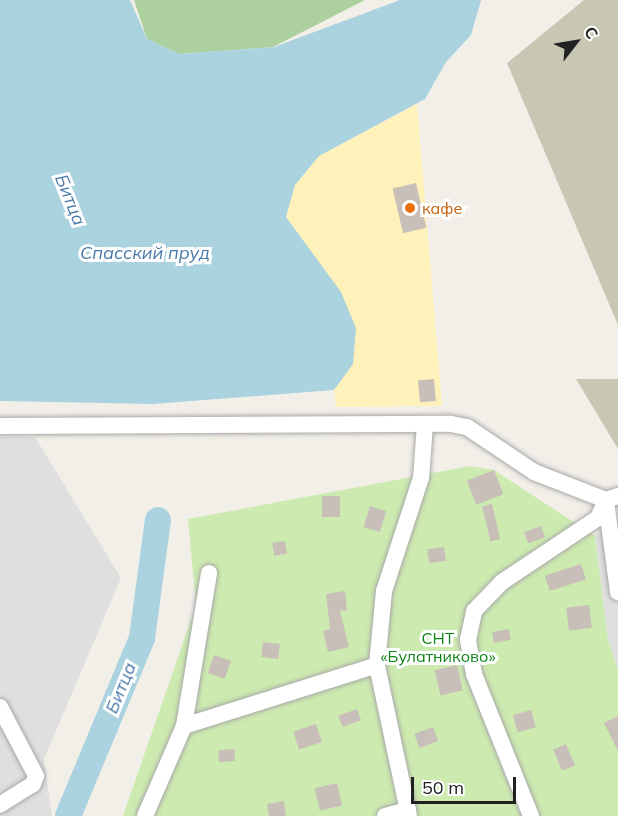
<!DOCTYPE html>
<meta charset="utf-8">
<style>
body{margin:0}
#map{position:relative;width:618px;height:816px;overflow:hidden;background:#f2efe9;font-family:Mulish,sans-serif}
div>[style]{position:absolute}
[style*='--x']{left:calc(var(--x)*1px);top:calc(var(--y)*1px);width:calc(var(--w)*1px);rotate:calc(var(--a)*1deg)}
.residential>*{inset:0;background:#e0dfdf}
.construction>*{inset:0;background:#c7c7b4}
.grass>*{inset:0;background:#cdebb0}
.forest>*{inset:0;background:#add19e}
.sand>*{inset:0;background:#fff1ba}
.water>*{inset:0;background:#aad3df}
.river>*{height:26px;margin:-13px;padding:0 13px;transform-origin:13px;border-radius:13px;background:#aad3df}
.building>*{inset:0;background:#c7bfb8;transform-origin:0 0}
.roads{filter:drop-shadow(0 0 2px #a9a9a9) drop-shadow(0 0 2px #a9a9a9)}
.minor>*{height:16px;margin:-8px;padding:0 8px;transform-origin:8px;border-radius:8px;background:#fff}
.dots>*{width:16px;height:16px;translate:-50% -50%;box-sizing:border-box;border:3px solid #fff;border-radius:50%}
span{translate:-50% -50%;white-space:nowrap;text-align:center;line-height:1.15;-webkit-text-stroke:6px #fff;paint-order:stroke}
.food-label{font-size:16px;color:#c56008}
.left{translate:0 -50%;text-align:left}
.park-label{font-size:16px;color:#0c8416}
.water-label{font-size:18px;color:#4a7aab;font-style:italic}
.north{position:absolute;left:546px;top:12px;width:60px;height:60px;-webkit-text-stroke:4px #fff;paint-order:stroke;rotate:59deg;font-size:16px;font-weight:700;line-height:24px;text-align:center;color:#222}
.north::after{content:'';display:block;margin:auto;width:21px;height:27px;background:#222;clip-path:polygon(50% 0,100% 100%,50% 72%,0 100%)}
.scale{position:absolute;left:411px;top:777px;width:105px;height:27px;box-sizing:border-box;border:3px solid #222;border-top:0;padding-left:8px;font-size:18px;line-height:21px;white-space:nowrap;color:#222;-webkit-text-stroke:4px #fff;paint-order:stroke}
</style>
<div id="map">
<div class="residential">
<div style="clip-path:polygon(0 437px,35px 437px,121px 578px,44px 759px,52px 816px,0 816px)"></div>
<div style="clip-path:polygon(618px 520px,618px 670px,608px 640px,595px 536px)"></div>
</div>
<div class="construction">
<div style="clip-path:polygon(584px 0,618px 0,618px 325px,507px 63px)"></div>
<div style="clip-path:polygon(576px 379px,618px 379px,618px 449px)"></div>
</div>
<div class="grass">
<div style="clip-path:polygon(470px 466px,494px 470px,595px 536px,608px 640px,618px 670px,618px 816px,123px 816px,196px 605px,188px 519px)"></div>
</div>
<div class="forest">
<div style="clip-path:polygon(134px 0,365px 0,273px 47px,179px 54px,147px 39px)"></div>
</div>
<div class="sand">
<div style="clip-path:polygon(417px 104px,442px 406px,336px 407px,334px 390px,353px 364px,286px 217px,295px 185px,319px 156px)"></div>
</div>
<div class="water">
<div style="clip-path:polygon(0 0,130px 0,147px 39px,180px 54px,274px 47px,400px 0,481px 0,471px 35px,446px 62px,425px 99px,319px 156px,295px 185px,286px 217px,341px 292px,356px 328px,353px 364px,334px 390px,153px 404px,0 401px)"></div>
</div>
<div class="river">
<div style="--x:68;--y:816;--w:193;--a:-67.4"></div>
<div style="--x:142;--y:638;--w:119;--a:-82.3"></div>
</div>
<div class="building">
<div style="left:416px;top:183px;width:46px;height:24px;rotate:77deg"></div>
<div style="left:434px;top:379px;width:22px;height:16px;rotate:85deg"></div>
<div style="left:494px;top:470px;width:26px;height:29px;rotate:69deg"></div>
<div style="left:340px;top:496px;width:21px;height:18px;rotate:90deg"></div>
<div style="left:492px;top:504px;width:36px;height:10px;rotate:77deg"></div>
<div style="left:370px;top:506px;width:17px;height:22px;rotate:17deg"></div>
<div style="left:541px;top:526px;width:12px;height:18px;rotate:70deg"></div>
<div style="left:285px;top:541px;width:13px;height:13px;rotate:81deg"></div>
<div style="left:444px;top:547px;width:14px;height:17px;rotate:82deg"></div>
<div style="left:581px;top:564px;width:16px;height:38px;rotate:72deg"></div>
<div style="clip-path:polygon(345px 591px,347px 610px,340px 611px,349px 647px,328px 652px,323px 631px,330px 629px,326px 594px)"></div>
<div style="left:589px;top:605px;width:23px;height:23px;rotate:83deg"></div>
<div style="left:509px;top:629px;width:11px;height:17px;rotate:80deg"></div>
<div style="left:263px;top:642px;width:17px;height:15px;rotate:7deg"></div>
<div style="left:214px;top:655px;width:18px;height:19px;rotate:19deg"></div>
<div style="left:457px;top:665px;width:26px;height:23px;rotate:77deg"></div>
<div style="left:357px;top:709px;width:12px;height:20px;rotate:70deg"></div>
<div style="left:531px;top:710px;width:18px;height:19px;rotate:74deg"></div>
<div style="clip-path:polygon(618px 716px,618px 751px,604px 723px)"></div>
<div style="left:316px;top:724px;width:19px;height:24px;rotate:72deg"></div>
<div style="left:433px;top:727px;width:15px;height:20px;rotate:70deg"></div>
<div style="left:566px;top:744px;width:23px;height:14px;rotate:67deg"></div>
<div style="left:234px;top:749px;width:12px;height:16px;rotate:85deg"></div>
<div style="left:337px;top:783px;width:23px;height:23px;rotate:77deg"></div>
<div style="clip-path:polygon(284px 801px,286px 816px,269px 816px,267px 804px)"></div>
</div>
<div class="roads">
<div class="minor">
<div style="--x:0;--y:426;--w:451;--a:-0.3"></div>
<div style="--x:451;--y:424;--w:16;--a:11"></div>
<div style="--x:467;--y:427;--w:81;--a:33.9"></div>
<div style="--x:534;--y:472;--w:77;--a:21.3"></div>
<div style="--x:606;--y:500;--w:13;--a:-18"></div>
<div style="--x:606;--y:501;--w:92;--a:82.5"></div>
<div style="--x:0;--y:707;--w:78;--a:62.4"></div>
<div style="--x:36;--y:776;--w:9;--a:111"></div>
<div style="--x:33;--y:784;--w:39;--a:148"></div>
<div style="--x:184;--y:726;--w:155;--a:-80.7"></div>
<div style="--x:145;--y:816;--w:98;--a:-66.6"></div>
<div style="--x:184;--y:726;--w:202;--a:-17.5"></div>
<div style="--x:385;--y:816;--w:24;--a:-15"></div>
<div style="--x:409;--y:816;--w:154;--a:-102"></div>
<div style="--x:377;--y:665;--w:74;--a:-84.6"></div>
<div style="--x:384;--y:591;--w:119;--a:-71.9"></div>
<div style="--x:421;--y:478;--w:53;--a:-85.7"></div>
<div style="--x:531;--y:816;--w:153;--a:-111.9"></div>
<div style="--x:474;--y:674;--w:35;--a:-100"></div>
<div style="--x:468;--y:640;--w:30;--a:-78"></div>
<div style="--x:474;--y:611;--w:40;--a:-46"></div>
<div style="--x:502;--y:582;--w:115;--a:-33.7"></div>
<div style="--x:598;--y:518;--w:20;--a:-66"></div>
</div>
</div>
<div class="dots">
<div style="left:410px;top:208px;background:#e8710a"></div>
</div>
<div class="food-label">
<span class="left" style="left:422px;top:208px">кафе</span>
</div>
<div class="park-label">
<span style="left:438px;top:647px">СНТ<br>«Булатниково»</span>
</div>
<div class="water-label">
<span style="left:70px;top:200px;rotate:68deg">Битца</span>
<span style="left:145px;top:253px">Спасский пруд</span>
<span style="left:121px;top:688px;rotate:-68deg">Битца</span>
</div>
<div class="north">С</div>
<div class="scale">50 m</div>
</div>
